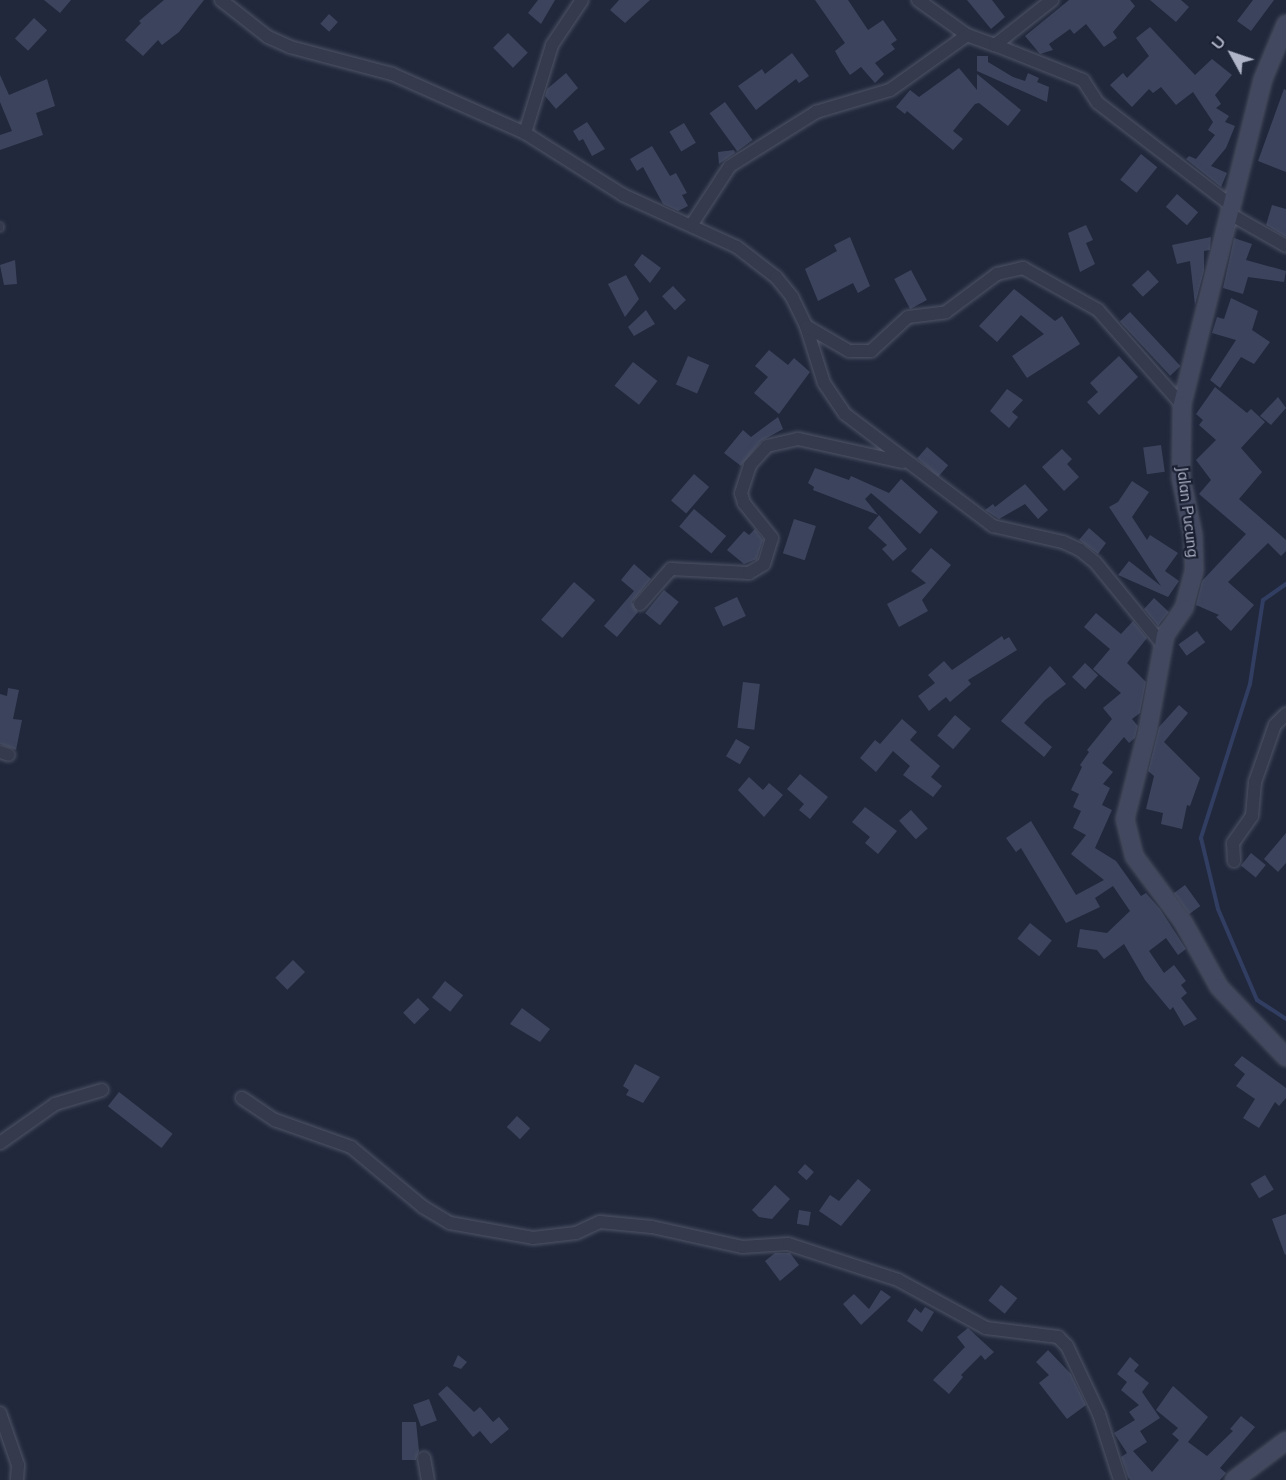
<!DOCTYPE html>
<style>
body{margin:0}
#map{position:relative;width:1286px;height:1480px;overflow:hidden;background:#21283c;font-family:Mulish,sans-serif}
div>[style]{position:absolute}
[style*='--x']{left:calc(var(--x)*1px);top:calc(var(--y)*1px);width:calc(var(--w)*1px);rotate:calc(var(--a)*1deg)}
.stream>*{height:4px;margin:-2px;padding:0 2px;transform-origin:2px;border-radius:2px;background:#313e62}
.building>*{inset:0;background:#3c445d;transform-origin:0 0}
.roads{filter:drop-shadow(0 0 2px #505567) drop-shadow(0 0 2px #505567)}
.lane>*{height:6px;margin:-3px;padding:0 3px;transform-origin:3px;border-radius:3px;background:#353a4c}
.street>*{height:12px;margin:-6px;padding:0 6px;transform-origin:6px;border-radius:6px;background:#353a4c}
.secondary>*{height:16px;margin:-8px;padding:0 8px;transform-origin:8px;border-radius:8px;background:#424860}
span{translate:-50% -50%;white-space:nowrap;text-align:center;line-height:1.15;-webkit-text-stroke:4.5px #1a2031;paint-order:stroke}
.street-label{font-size:15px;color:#b0b5c8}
.north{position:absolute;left:1202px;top:24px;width:60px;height:60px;-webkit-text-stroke:4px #1a2031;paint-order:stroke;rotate:310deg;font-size:16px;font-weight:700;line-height:24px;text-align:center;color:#b0b5c8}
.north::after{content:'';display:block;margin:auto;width:21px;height:27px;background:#b0b5c8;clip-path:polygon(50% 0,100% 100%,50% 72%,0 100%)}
</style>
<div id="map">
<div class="stream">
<div style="--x:1286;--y:584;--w:28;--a:145"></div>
<div style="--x:1263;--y:600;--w:85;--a:98.8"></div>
<div style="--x:1250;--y:684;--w:162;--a:107.7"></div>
<div style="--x:1201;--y:838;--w:73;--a:76.5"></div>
<div style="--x:1218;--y:909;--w:99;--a:66.8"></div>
<div style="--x:1257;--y:1000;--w:35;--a:33"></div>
</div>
<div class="building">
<div style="clip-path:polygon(44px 0,71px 0,60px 13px)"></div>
<div style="clip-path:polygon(164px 0,204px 0,179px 32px,162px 45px,158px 40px,143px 56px,125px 40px,141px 23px,139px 21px)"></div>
<div style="clip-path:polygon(538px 0,555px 0,541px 24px,528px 13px)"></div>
<div style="clip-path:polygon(619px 0,650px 0,625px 23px,610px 10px)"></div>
<div style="clip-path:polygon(815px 0,848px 0,868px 30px,883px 20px,897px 40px,891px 44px,895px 49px,875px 63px,884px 74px,875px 83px,861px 67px,850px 75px,841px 62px,835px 51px,845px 43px)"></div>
<div style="clip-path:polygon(967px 0,992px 0,1005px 17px,991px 29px)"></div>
<div style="clip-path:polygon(1069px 0,1130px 0,1135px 6px,1113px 32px,1117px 38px,1104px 47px,1086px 24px,1074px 34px,1070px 29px,1049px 44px,1053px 50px,1040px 54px,1025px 36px)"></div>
<div style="clip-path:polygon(1150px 0,1181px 0,1189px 7px,1176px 22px)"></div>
<div style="clip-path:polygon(1253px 0,1274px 0,1251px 31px,1237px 21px)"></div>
<div style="left:329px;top:14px;width:12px;height:13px;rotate:42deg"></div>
<div style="left:34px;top:18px;width:18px;height:28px;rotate:43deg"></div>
<div style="clip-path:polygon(1150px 27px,1195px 75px,1212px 59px,1232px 75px,1215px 95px,1221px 104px,1216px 108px,1229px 116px,1225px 122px,1235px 126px,1226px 148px,1211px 166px,1227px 173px,1221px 187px,1186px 159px,1189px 156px,1196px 159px,1215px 135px,1208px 130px,1213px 122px,1193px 92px,1176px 105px,1161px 87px,1153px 93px,1149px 89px,1132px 107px,1110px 85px,1123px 73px,1127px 78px,1149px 56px,1136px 38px)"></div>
<div style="left:508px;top:33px;width:28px;height:21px;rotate:45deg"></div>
<div style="clip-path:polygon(792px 53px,809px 76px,799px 83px,796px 79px,756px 110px,738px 86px,762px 69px,765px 74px)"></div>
<div style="clip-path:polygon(977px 56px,988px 56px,988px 62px,1013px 77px,1025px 81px,1028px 73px,1039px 78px,1037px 82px,1049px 87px,1047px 102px,977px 71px)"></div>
<div style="clip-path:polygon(959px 68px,977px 90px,977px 74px,1021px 110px,1008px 126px,979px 103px,975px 104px,953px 131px,963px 139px,953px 150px,907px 111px,905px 114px,896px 107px,910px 90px,919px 97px)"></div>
<div style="clip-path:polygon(566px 73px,578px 88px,556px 109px,545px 96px,547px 89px)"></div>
<div style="clip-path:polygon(0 75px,9px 95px,47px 79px,55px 106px,36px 113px,43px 135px,0 150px,0 135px,12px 131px,0 102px)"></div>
<div style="clip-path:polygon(1284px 89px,1286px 90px,1286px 172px,1258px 161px)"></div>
<div style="left:725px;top:102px;width:47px;height:19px;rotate:54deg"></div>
<div style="clip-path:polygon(587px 122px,605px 149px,592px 156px,583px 139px,579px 141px,573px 131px)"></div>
<div style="left:684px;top:123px;width:23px;height:17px;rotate:59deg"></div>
<div style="clip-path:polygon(652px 146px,670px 176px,676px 173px,687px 193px,682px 195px,688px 206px,678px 211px,663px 204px,643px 167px,637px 171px,630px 159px)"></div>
<div style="clip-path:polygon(734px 150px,735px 153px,719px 164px,718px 152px)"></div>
<div style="left:1141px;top:154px;width:21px;height:33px;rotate:39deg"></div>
<div style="left:1177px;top:194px;width:28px;height:17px;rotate:41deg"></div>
<div style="clip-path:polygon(1272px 205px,1286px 209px,1286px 237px,1266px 225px)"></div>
<div style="clip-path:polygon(1086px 225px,1093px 240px,1086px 243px,1095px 264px,1080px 272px,1068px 233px)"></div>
<div style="clip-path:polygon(850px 237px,870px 286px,858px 293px,853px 283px,818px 301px,805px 269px,837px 251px,834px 245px)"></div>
<div style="clip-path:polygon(1211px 237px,1210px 250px,1204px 251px,1204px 271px,1195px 305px,1190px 261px,1177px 264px,1172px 245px)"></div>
<div style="clip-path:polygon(1234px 238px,1252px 244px,1246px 260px,1286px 271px,1284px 282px,1248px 277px,1243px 294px,1223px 288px)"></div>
<div style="clip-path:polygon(642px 254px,661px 268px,650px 283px,634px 265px)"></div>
<div style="clip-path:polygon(15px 260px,17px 284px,4px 285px,0 265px)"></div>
<div style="left:911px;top:270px;width:34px;height:19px;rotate:62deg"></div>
<div style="left:1148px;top:270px;width:16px;height:22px;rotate:47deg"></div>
<div style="clip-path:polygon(626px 275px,639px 299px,625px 317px,608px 284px)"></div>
<div style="left:673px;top:286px;width:19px;height:15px;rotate:47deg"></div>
<div style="clip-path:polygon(1014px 289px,1055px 321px,1062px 316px,1080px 344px,1027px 378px,1012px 356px,1044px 334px,1021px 315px,997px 342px,979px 326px)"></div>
<div style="clip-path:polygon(1231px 298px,1258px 311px,1252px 330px,1270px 342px,1254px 364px,1241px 357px,1220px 388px,1210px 380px,1236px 340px,1212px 333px,1217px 317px,1224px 319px)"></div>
<div style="clip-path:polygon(646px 310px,655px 324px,634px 336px,628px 327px)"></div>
<div style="left:1130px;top:312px;width:74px;height:14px;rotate:47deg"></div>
<div style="clip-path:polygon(769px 350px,788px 365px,794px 358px,810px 372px,779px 414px,754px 393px,768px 377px,755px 366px)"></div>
<div style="left:688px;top:356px;width:23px;height:31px;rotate:23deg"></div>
<div style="clip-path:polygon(1119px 356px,1138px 377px,1099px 415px,1087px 402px,1098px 392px,1090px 383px)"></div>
<div style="left:633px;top:362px;width:31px;height:30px;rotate:38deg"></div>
<div style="clip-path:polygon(1215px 387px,1247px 413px,1251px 409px,1265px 422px,1241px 448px,1262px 472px,1239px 499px,1286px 540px,1286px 551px,1281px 556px,1268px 543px,1228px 582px,1254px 605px,1231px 631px,1216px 617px,1219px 615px,1196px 605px,1202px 581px,1246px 534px,1199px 494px,1211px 480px,1196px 460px,1216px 440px,1199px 425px,1203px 420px,1196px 414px)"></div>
<div style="clip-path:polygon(1007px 389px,1023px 400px,1012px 412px,1018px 417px,1009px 428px,990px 411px)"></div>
<div style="clip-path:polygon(1278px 397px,1286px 408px,1271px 425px,1260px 416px)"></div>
<div style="clip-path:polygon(778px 417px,783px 429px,761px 441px,741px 466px,724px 453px,743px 430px,751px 437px)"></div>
<div style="left:1161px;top:445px;width:27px;height:18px;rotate:82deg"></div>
<div style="left:927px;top:447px;width:28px;height:15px;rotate:41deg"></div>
<div style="clip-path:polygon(1062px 449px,1072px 459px,1067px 464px,1079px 477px,1064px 491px,1042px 467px)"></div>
<div style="clip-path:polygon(815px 468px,849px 480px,851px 476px,889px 493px,901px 479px,938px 512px,920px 534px,871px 493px,865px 499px,878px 515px,813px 490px,814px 487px,808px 483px)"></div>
<div style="left:694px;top:474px;width:20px;height:35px;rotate:41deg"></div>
<div style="clip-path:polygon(1132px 481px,1149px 492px,1132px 517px,1147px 540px,1150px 535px,1178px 553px,1165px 571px,1179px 581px,1168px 597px,1118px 575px,1129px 561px,1161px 586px,1109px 507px,1118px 502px)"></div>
<div style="clip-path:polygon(1025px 484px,1048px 510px,1038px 519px,1025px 504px,999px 519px,985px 510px,993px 504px,995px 507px)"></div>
<div style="left:694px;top:509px;width:42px;height:23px;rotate:40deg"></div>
<div style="clip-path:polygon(879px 515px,907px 549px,893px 561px,882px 549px,887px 545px,868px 528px)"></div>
<div style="left:794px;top:519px;width:23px;height:36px;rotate:18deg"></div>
<div style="clip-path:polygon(1089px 528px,1106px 543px,1098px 554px,1079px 540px)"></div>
<div style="clip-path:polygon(755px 529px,763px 540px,757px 559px,744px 564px,727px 550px,744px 531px,749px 535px)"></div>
<div style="clip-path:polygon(931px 548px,951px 565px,922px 600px,928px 611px,899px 627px,887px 604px,926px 583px,911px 571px)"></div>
<div style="clip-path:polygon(634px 564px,651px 579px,632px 602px,638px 612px,617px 637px,604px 626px,634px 591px,621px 580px)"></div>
<div style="left:574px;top:582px;width:28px;height:50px;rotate:41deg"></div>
<div style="left:664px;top:590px;width:19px;height:30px;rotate:39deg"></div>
<div style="left:737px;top:597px;width:21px;height:25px;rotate:65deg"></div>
<div style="clip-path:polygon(1154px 598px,1169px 612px,1158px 626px,1144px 609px)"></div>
<div style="clip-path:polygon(1096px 613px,1121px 634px,1133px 621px,1147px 638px,1127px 663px,1146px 682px,1140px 713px,1132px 719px,1138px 726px,1135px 738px,1129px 743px,1124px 737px,1102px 763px,1113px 772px,1103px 784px,1110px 788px,1102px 805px,1112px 810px,1095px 848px,1116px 861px,1141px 896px,1146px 893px,1160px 909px,1186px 949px,1178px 955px,1166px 938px,1149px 951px,1164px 973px,1174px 965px,1186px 981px,1181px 985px,1187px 993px,1181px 998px,1197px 1019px,1184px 1026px,1173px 1007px,1170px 1010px,1145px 980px,1124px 944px,1104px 959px,1097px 950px,1077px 947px,1080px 929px,1107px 933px,1130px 911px,1113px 886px,1095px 898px,1100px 907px,1066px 923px,1021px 848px,1016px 852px,1006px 838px,1031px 821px,1076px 895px,1104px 880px,1071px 854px,1086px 835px,1073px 828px,1081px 811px,1073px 807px,1079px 794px,1071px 790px,1082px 767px,1080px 765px,1089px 752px,1087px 750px,1112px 719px,1103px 708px,1121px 693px,1093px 669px,1110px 649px,1084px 627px)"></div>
<div style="left:1197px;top:631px;width:14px;height:23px;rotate:54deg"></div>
<div style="clip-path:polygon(1002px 636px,1004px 640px,1009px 637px,1017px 650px,968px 680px,971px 684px,950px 702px,946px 697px,929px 711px,918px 696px,935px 683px,928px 675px,944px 661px,952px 670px)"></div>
<div style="left:1085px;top:663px;width:18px;height:19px;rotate:43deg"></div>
<div style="clip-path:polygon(1050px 666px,1066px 684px,1045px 700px,1024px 723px,1052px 747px,1044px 757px,1001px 721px)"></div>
<div style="left:743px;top:682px;width:17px;height:46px;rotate:7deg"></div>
<div style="clip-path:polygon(8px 688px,19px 690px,13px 719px,22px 720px,16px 750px,0 744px,0 694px,7px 696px)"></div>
<div style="clip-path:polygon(1179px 705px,1188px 713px,1164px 742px,1200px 778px,1190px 806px,1187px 805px,1182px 829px,1161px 824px,1163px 813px,1146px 809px,1154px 776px,1148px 771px,1159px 727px)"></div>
<div style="left:955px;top:715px;width:21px;height:27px;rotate:41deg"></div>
<div style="clip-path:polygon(902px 719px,917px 732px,910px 740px,940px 766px,931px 777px,942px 786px,933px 797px,903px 775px,910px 766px,893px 751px,876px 772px,860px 758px,875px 740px,880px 744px)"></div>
<div style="left:736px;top:739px;width:16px;height:20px;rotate:30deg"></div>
<div style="clip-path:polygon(800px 774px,828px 797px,810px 819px,799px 810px,804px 804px,787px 789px)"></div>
<div style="clip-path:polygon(749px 777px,763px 790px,769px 783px,783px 795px,764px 817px,738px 790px)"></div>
<div style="clip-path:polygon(865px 807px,897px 831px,878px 854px,865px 843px,870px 837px,852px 822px)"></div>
<div style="left:911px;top:810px;width:25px;height:16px;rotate:48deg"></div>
<div style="clip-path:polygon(1286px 833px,1286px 863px,1278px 872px,1264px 859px)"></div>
<div style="left:1251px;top:853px;width:19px;height:16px;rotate:39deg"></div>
<div style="left:1185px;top:885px;width:26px;height:14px;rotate:54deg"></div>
<div style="left:1030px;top:923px;width:28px;height:20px;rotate:39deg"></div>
<div style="left:293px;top:960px;width:17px;height:25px;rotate:45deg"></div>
<div style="left:445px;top:981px;width:23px;height:21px;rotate:38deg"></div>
<div style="left:418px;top:998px;width:16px;height:21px;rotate:45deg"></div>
<div style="clip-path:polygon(522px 1008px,550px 1029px,540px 1042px,510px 1024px)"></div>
<div style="clip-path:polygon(1242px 1056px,1286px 1088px,1286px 1098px,1279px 1106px,1275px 1102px,1259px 1128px,1243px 1118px,1255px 1099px,1236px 1086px,1245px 1074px,1234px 1065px)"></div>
<div style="clip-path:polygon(635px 1064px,660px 1077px,643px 1103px,626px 1095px,629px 1090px,623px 1086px)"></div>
<div style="left:119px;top:1092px;width:68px;height:18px;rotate:38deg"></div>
<div style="left:517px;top:1116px;width:18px;height:15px;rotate:43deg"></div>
<div style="left:805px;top:1164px;width:12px;height:11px;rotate:42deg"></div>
<div style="left:1265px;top:1175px;width:17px;height:17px;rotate:59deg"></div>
<div style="clip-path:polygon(858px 1179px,871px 1190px,841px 1226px,819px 1211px,830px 1195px,839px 1201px)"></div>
<div style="clip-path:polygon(775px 1185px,790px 1199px,772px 1219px,759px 1217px,752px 1210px)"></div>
<div style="left:799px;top:1210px;width:12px;height:14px;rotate:9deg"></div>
<div style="clip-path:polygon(1286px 1214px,1286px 1254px,1285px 1255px,1272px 1219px)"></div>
<div style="clip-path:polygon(775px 1253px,790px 1253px,799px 1265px,780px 1281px,765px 1261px)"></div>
<div style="left:1001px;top:1285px;width:21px;height:20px;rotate:39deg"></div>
<div style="clip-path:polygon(881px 1290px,891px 1297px,861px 1325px,843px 1304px,854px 1294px,869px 1309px)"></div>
<div style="clip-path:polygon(925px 1307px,934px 1312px,922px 1332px,907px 1321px,915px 1308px,921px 1313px)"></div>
<div style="clip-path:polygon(968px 1328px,994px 1352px,985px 1360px,981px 1355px,961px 1375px,963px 1377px,949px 1394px,933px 1380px,965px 1347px,957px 1337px)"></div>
<div style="clip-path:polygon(1048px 1350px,1071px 1374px,1086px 1405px,1067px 1419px,1039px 1383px,1049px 1375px,1036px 1362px)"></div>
<div style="clip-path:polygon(458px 1355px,467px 1362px,461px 1369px,453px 1366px)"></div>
<div style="clip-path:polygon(1130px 1357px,1139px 1365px,1134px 1371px,1149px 1383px,1142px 1392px,1160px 1418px,1140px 1431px,1147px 1442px,1133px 1451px,1152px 1472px,1179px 1440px,1172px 1434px,1178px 1428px,1156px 1410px,1173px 1386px,1208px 1417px,1188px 1442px,1207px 1456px,1233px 1431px,1230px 1429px,1241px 1416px,1255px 1427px,1220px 1468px,1226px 1473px,1220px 1480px,1130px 1480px,1128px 1477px,1121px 1457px,1127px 1453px,1114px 1433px,1135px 1420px,1129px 1412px,1139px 1405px,1121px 1390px,1127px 1382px,1117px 1374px)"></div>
<div style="clip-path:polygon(447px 1386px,474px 1412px,480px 1407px,493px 1422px,499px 1417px,509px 1429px,491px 1444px,480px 1431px,473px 1437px,438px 1394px)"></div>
<div style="left:429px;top:1399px;width:23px;height:17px;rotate:70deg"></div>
<div style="clip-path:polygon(402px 1422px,416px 1422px,419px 1451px,416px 1460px,402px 1460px)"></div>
</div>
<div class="roads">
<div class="lane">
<div style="--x:0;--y:226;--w:2;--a:90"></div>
</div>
<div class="street">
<div style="--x:221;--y:0;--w:60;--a:38.2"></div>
<div style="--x:268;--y:37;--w:24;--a:24"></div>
<div style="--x:290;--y:47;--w:106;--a:14.8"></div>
<div style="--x:392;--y:74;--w:145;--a:23.9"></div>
<div style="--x:525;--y:133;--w:116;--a:32.3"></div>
<div style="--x:623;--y:195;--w:125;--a:24.5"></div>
<div style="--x:737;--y:247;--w:49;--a:37.6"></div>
<div style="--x:776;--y:277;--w:26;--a:51"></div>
<div style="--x:792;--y:297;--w:32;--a:64"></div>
<div style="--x:806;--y:326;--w:60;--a:72.5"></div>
<div style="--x:824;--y:383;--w:37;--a:56"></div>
<div style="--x:845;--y:414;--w:186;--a:37.1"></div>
<div style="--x:993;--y:526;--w:72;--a:12.9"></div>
<div style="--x:1063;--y:542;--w:19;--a:25"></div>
<div style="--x:1080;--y:550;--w:19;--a:39"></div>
<div style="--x:1095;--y:562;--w:107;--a:50.7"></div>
<div style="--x:918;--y:0;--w:60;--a:35.5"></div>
<div style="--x:967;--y:35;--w:30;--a:20"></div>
<div style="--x:995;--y:45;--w:73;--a:-38.3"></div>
<div style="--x:995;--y:45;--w:95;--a:21.7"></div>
<div style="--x:1083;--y:80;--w:27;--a:57"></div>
<div style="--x:1098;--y:103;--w:165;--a:37.6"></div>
<div style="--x:525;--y:133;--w:92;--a:-72.9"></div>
<div style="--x:552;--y:45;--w:54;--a:-56.3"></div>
<div style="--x:1228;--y:213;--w:67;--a:29.6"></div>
<div style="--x:692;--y:224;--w:69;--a:-56.8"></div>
<div style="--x:730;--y:166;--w:102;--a:-32.1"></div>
<div style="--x:816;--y:112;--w:77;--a:-16.6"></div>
<div style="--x:890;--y:90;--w:95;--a:-35.5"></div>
<div style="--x:806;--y:326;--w:50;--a:30.2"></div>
<div style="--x:849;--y:351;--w:22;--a:0"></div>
<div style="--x:871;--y:351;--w:50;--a:-42.6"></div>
<div style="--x:908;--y:317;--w:38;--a:-7"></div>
<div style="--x:946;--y:312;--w:64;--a:-36.7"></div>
<div style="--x:997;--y:274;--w:27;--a:-13"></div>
<div style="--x:1023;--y:268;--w:86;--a:29.2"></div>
<div style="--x:1098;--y:310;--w:127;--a:48.5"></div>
<div style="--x:640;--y:604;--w:47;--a:-48.5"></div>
<div style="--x:671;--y:569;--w:78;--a:2.9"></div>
<div style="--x:749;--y:573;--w:17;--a:-31"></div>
<div style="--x:764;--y:564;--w:27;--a:-73"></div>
<div style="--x:772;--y:538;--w:45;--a:-128.7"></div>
<div style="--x:744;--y:503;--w:10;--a:-107"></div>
<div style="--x:741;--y:493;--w:29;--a:-72"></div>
<div style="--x:750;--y:465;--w:25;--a:-48"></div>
<div style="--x:767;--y:446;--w:32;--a:-13"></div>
<div style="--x:798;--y:439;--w:107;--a:12.5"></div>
<div style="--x:0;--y:752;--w:9;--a:18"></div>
<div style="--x:1234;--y:861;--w:18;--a:-93"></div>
<div style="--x:1233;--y:843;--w:33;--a:-55"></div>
<div style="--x:1252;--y:816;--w:34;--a:-85"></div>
<div style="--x:1255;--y:782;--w:60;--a:-70.7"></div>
<div style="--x:1275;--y:725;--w:16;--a:-45"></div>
<div style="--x:242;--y:1098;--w:40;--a:34"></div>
<div style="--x:275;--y:1120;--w:81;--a:19.6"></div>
<div style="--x:351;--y:1147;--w:94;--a:39.8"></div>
<div style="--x:423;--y:1207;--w:31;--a:31"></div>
<div style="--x:450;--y:1223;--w:84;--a:10.2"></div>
<div style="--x:533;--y:1238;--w:43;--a:-6.6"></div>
<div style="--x:576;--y:1233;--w:26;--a:-25"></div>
<div style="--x:600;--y:1222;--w:52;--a:5.5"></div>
<div style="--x:652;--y:1227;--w:92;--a:12.5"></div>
<div style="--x:742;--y:1247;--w:46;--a:-3.7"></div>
<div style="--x:788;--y:1244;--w:116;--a:18.1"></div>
<div style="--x:898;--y:1280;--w:100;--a:28.6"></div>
<div style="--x:986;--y:1328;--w:73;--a:7.1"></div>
<div style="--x:1058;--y:1337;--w:13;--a:45"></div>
<div style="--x:1067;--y:1346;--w:75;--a:64.8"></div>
<div style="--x:1099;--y:1414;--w:69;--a:72.3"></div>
<div style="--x:0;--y:1143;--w:67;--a:-35.3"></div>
<div style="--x:55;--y:1104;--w:49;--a:-16.6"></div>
<div style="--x:0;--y:1413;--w:55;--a:70.9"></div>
<div style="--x:18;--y:1465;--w:15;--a:94"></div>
<div style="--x:424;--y:1458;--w:22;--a:80"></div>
</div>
<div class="secondary">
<div style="--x:1286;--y:24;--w:60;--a:112.7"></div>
<div style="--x:1263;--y:79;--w:336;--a:104"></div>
<div style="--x:1182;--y:405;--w:73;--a:90.8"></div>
<div style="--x:1181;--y:478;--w:58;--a:78.1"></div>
<div style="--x:1193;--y:535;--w:36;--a:88"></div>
<div style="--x:1194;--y:571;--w:38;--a:105"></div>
<div style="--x:1184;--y:608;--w:33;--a:125"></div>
<div style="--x:1165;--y:635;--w:96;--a:100.3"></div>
<div style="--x:1148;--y:729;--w:93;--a:104.3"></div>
<div style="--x:1125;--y:819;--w:38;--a:76"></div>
<div style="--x:1134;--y:856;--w:82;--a:53.4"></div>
<div style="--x:1183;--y:922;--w:74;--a:61"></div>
<div style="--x:1219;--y:987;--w:97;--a:46.3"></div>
<div style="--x:1234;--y:1480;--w:65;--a:-36.9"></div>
</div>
</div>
<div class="street-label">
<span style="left:1188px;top:512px;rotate:83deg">Jalan Pucung</span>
</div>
<div class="north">U</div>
</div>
